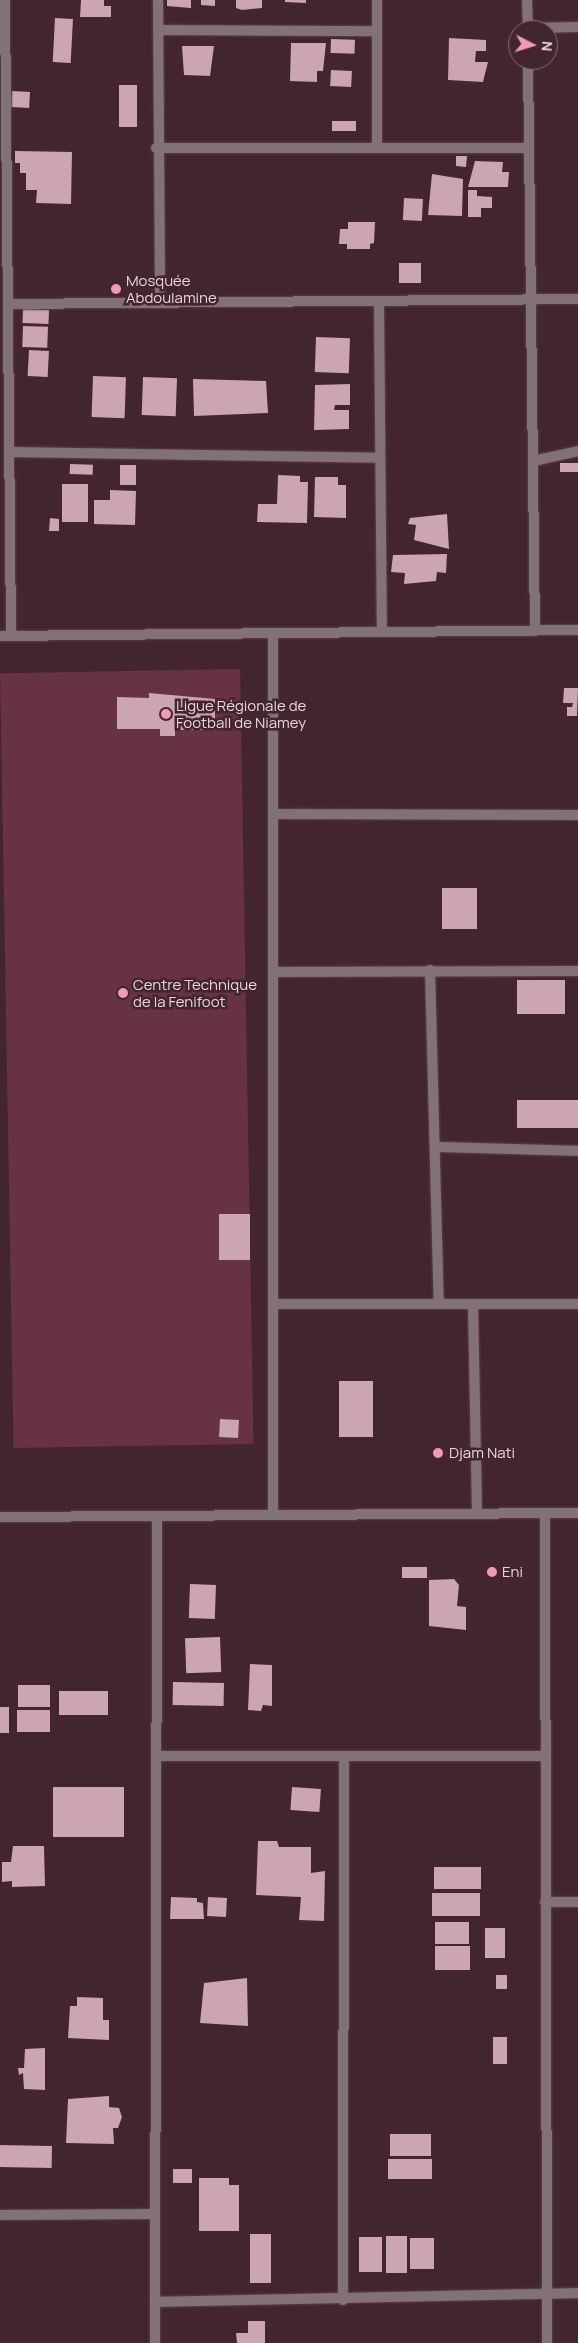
<!DOCTYPE html>
<meta charset="utf-8">
<style>
body{margin:0}
#map{position:relative;width:578px;height:2343px;overflow:hidden;background:#43252f;font-family:Manrope,sans-serif}
div>[style]{position:absolute}
[style*='--x']{left:calc(var(--x)*1px);top:calc(var(--y)*1px);width:calc(var(--w)*1px);rotate:calc(var(--a)*1deg)}
.green>*{inset:0;background:#663244;transform-origin:0 0}
.building>*{inset:0;background:#cba5b0;transform-origin:0 0}
.roads{filter:drop-shadow(0 0 1px #5d414a) drop-shadow(0 0 1px #5d414a)}
.street>*{height:10px;margin:-5px;padding:0 5px;transform-origin:5px;border-radius:5px;background:#827276}
.dots>*{width:14px;height:14px;translate:-50% -50%;box-sizing:border-box;border:2px solid #43252f;border-radius:50%}
span{translate:-50% -50%;white-space:nowrap;text-align:center;line-height:1.15;-webkit-text-stroke:5px #43252f;paint-order:stroke}
.poi-label{font-size:15px;color:#e8d4da}
.left{translate:0 -50%;text-align:left}
.north{position:absolute;left:508px;top:20px;width:50px;height:50px;box-sizing:border-box;background:#43252f;border:1px solid #856b73;border-radius:50%;rotate:95deg;font-size:14px;font-weight:700;line-height:20px;text-align:center;color:#e8d4da}
.north::after{content:'';display:block;margin:auto;width:18px;height:22px;background:#f09ab5;clip-path:polygon(50% 0,100% 100%,50% 72%,0 100%)}
</style>
<div id="map">
<div class="green">
<div style="left:240px;top:669px;width:775px;height:240px;rotate:89deg"></div>
</div>
<div class="building">
<div style="clip-path:polygon(81px 0,104px 0,104px 6px,111px 6px,111px 17px,80px 17px)"></div>
<div style="clip-path:polygon(167px 0,191px 0,191px 8px,167px 6px)"></div>
<div style="clip-path:polygon(201px 0,215px 0,215px 6px,201px 5px)"></div>
<div style="clip-path:polygon(236px 0,262px 0,262px 8px,242px 10px,236px 8px)"></div>
<div style="clip-path:polygon(285px 0,306px 0,306px 3px,285px 2px)"></div>
<div style="left:55px;top:18px;width:18px;height:44px;rotate:3deg"></div>
<div style="clip-path:polygon(449px 38px,486px 40px,486px 51px,476px 51px,475px 62px,488px 62px,483px 82px,448px 80px)"></div>
<div style="left:331px;top:39px;width:24px;height:14px;rotate:2deg"></div>
<div style="clip-path:polygon(291px 43px,326px 43px,323px 71px,317px 71px,317px 82px,290px 81px)"></div>
<div style="clip-path:polygon(182px 46px,214px 46px,210px 76px,184px 75px)"></div>
<div style="left:331px;top:70px;width:21px;height:16px;rotate:3deg"></div>
<div style="left:119px;top:85px;width:18px;height:42px"></div>
<div style="left:12px;top:91px;width:18px;height:16px;rotate:3deg"></div>
<div style="left:332px;top:121px;width:24px;height:10px"></div>
<div style="clip-path:polygon(15px 151px,72px 152px,71px 204px,36px 203px,37px 190px,26px 190px,26px 173px,20px 173px,20px 163px,15px 163px)"></div>
<div style="clip-path:polygon(456px 156px,467px 156px,466px 167px,456px 166px)"></div>
<div style="clip-path:polygon(475px 161px,503px 162px,502px 172px,509px 172px,508px 187px,468px 187px)"></div>
<div style="clip-path:polygon(432px 174px,463px 179px,462px 216px,428px 215px)"></div>
<div style="clip-path:polygon(468px 190px,477px 190px,477px 196px,492px 197px,492px 208px,481px 208px,481px 217px,468px 217px)"></div>
<div style="left:404px;top:198px;width:19px;height:22px;rotate:3deg"></div>
<div style="clip-path:polygon(348px 222px,375px 222px,374px 243px,370px 244px,370px 249px,347px 249px,347px 244px,339px 244px,340px 229px,348px 229px)"></div>
<div style="left:399px;top:263px;width:22px;height:20px"></div>
<div style="left:23px;top:309px;width:26px;height:14px;rotate:2deg"></div>
<div style="left:23px;top:326px;width:25px;height:21px;rotate:2deg"></div>
<div style="left:316px;top:337px;width:34px;height:35px;rotate:2deg"></div>
<div style="left:29px;top:350px;width:20px;height:26px;rotate:3deg"></div>
<div style="left:93px;top:376px;width:33px;height:41px;rotate:2deg"></div>
<div style="left:143px;top:377px;width:34px;height:38px;rotate:2deg"></div>
<div style="clip-path:polygon(193px 379px,266px 381px,268px 413px,194px 416px)"></div>
<div style="clip-path:polygon(350px 384px,350px 405px,335px 405px,334px 410px,349px 410px,349px 429px,314px 430px,315px 385px)"></div>
<div style="left:560px;top:463px;width:18px;height:9px"></div>
<div style="left:70px;top:464px;width:23px;height:10px;rotate:2deg"></div>
<div style="left:120px;top:465px;width:16px;height:20px"></div>
<div style="clip-path:polygon(278px 475px,300px 476px,300px 482px,308px 482px,307px 523px,257px 522px,258px 504px,277px 504px)"></div>
<div style="clip-path:polygon(315px 477px,338px 477px,338px 485px,346px 485px,346px 518px,314px 517px)"></div>
<div style="left:62px;top:484px;width:26px;height:38px"></div>
<div style="clip-path:polygon(110px 490px,136px 491px,135px 525px,94px 524px,94px 500px,110px 500px)"></div>
<div style="clip-path:polygon(447px 514px,449px 549px,414px 540px,416px 525px,408px 524px,410px 518px)"></div>
<div style="clip-path:polygon(50px 518px,59px 519px,59px 531px,49px 531px)"></div>
<div style="clip-path:polygon(447px 554px,446px 573px,437px 572px,436px 581px,404px 584px,405px 573px,391px 572px,393px 555px)"></div>
<div style="clip-path:polygon(564px 688px,578px 688px,577px 716px,567px 716px,567px 707px,572px 707px,573px 703px,563px 703px)"></div>
<div style="clip-path:polygon(149px 693px,215px 699px,215px 730px,175px 730px,175px 736px,160px 736px,160px 729px,117px 729px,117px 697px,149px 698px)"></div>
<div style="left:442px;top:888px;width:35px;height:41px"></div>
<div style="left:517px;top:980px;width:48px;height:34px"></div>
<div style="left:578px;top:1100px;width:28px;height:61px;rotate:90deg"></div>
<div style="left:219px;top:1214px;width:31px;height:46px"></div>
<div style="left:373px;top:1381px;width:56px;height:34px;rotate:90deg"></div>
<div style="left:220px;top:1419px;width:19px;height:18px;rotate:3deg"></div>
<div style="left:402px;top:1567px;width:25px;height:11px"></div>
<div style="clip-path:polygon(454px 1579px,459px 1585px,457px 1606px,466px 1607px,466px 1630px,429px 1626px,429px 1580px)"></div>
<div style="left:190px;top:1584px;width:26px;height:34px;rotate:2deg"></div>
<div style="left:220px;top:1637px;width:35px;height:35px;rotate:88deg"></div>
<div style="clip-path:polygon(250px 1664px,272px 1665px,272px 1706px,263px 1705px,261px 1711px,248px 1710px)"></div>
<div style="left:173px;top:1682px;width:51px;height:23px;rotate:1deg"></div>
<div style="left:18px;top:1685px;width:32px;height:22px"></div>
<div style="left:59px;top:1691px;width:49px;height:24px"></div>
<div style="left:0;top:1707px;width:9px;height:26px"></div>
<div style="left:17px;top:1710px;width:33px;height:22px"></div>
<div style="left:53px;top:1787px;width:71px;height:50px"></div>
<div style="left:292px;top:1787px;width:29px;height:23px;rotate:4deg"></div>
<div style="clip-path:polygon(258px 1841px,277px 1841px,279px 1847px,311px 1847px,311px 1873px,325px 1871px,324px 1921px,299px 1920px,301px 1897px,256px 1895px)"></div>
<div style="clip-path:polygon(13px 1846px,44px 1846px,45px 1886px,12px 1887px,12px 1881px,2px 1882px,2px 1862px,11px 1862px)"></div>
<div style="left:434px;top:1867px;width:47px;height:22px"></div>
<div style="left:432px;top:1893px;width:48px;height:23px"></div>
<div style="clip-path:polygon(171px 1897px,197px 1898px,197px 1902px,203px 1903px,204px 1919px,170px 1919px)"></div>
<div style="left:208px;top:1897px;width:19px;height:19px;rotate:3deg"></div>
<div style="left:435px;top:1922px;width:34px;height:22px"></div>
<div style="left:485px;top:1928px;width:20px;height:30px"></div>
<div style="left:435px;top:1946px;width:35px;height:24px"></div>
<div style="left:496px;top:1975px;width:11px;height:14px"></div>
<div style="clip-path:polygon(247px 1978px,248px 2026px,200px 2023px,204px 1983px)"></div>
<div style="clip-path:polygon(77px 1997px,103px 1998px,103px 2020px,109px 2020px,109px 2040px,68px 2038px,70px 2006px,77px 2006px)"></div>
<div style="left:493px;top:2037px;width:14px;height:27px"></div>
<div style="clip-path:polygon(45px 2048px,45px 2090px,24px 2089px,23px 2073px,19px 2075px,18px 2068px,24px 2068px,25px 2049px)"></div>
<div style="clip-path:polygon(109px 2096px,109px 2107px,119px 2108px,122px 2117px,118px 2128px,113px 2128px,114px 2144px,66px 2143px,68px 2099px)"></div>
<div style="left:390px;top:2134px;width:41px;height:22px"></div>
<div style="left:0;top:2145px;width:52px;height:22px;rotate:1deg"></div>
<div style="left:432px;top:2159px;width:20px;height:44px;rotate:90deg"></div>
<div style="left:173px;top:2169px;width:19px;height:14px"></div>
<div style="clip-path:polygon(199px 2178px,229px 2178px,229px 2185px,239px 2185px,239px 2231px,199px 2231px)"></div>
<div style="left:250px;top:2234px;width:21px;height:49px"></div>
<div style="left:386px;top:2236px;width:21px;height:37px"></div>
<div style="left:359px;top:2237px;width:23px;height:35px"></div>
<div style="left:410px;top:2238px;width:24px;height:31px"></div>
<div style="clip-path:polygon(248px 2321px,265px 2321px,265px 2343px,237px 2343px,236px 2333px,248px 2333px)"></div>
</div>
<div class="roads">
<div class="street">
<div style="--x:5;--y:0;--w:636;--a:89.46"></div>
<div style="--x:158;--y:0;--w:302;--a:89.6"></div>
<div style="--x:377;--y:0;--w:148;--a:90"></div>
<div style="--x:527;--y:0;--w:30;--a:88"></div>
<div style="--x:528;--y:28;--w:50;--a:-1.1"></div>
<div style="--x:158;--y:30;--w:219;--a:0.3"></div>
<div style="--x:528;--y:60;--w:571;--a:89.3"></div>
<div style="--x:156;--y:148;--w:373;--a:0"></div>
<div style="--x:379;--y:302;--w:330;--a:89.5"></div>
<div style="--x:8;--y:304;--w:570;--a:-0.5"></div>
<div style="--x:9;--y:452;--w:370;--a:0.9"></div>
<div style="--x:533;--y:461;--w:46;--a:-12.5"></div>
<div style="--x:0;--y:636;--w:578;--a:-0.59"></div>
<div style="--x:273;--y:814;--w:305;--a:0.2"></div>
<div style="--x:430;--y:970;--w:334;--a:88.5"></div>
<div style="--x:273;--y:972;--w:305;--a:-0.2"></div>
<div style="--x:436;--y:1147;--w:142;--a:1.6"></div>
<div style="--x:273;--y:1304;--w:305;--a:0"></div>
<div style="--x:473;--y:1304;--w:209;--a:88.9"></div>
<div style="--x:545;--y:1513;--w:830;--a:89.86"></div>
<div style="--x:273;--y:1515;--w:882;--a:-90"></div>
<div style="--x:0;--y:1517;--w:578;--a:-0.4"></div>
<div style="--x:156;--y:1756;--w:389;--a:0"></div>
<div style="--x:545;--y:1902;--w:33;--a:0"></div>
<div style="--x:0;--y:2215;--w:155;--a:-0.4"></div>
<div style="--x:343;--y:2300;--w:543;--a:-89.89"></div>
<div style="--x:155;--y:2302;--w:423;--a:-1.2"></div>
<div style="--x:155;--y:2343;--w:827;--a:-89.86"></div>
</div>
</div>
<div class="dots">
<div style="left:116px;top:289px;background:#f09ab5"></div>
<div style="left:166px;top:714px;background:#f09ab5"></div>
<div style="left:123px;top:993px;background:#f09ab5"></div>
<div style="left:438px;top:1453px;background:#f09ab5"></div>
<div style="left:492px;top:1572px;background:#f09ab5"></div>
</div>
<div class="poi-label">
<span class="left" style="left:126px;top:289px">Mosquée<br>Abdoulamine</span>
<span class="left" style="left:176px;top:714px">Ligue Régionale de<br>Football de Niamey</span>
<span class="left" style="left:133px;top:993px">Centre Technique<br>de la Fenifoot</span>
<span class="left" style="left:449px;top:1453px">Djam Nati</span>
<span class="left" style="left:502px;top:1572px">Eni</span>
</div>
<div class="north">N</div>
</div>
